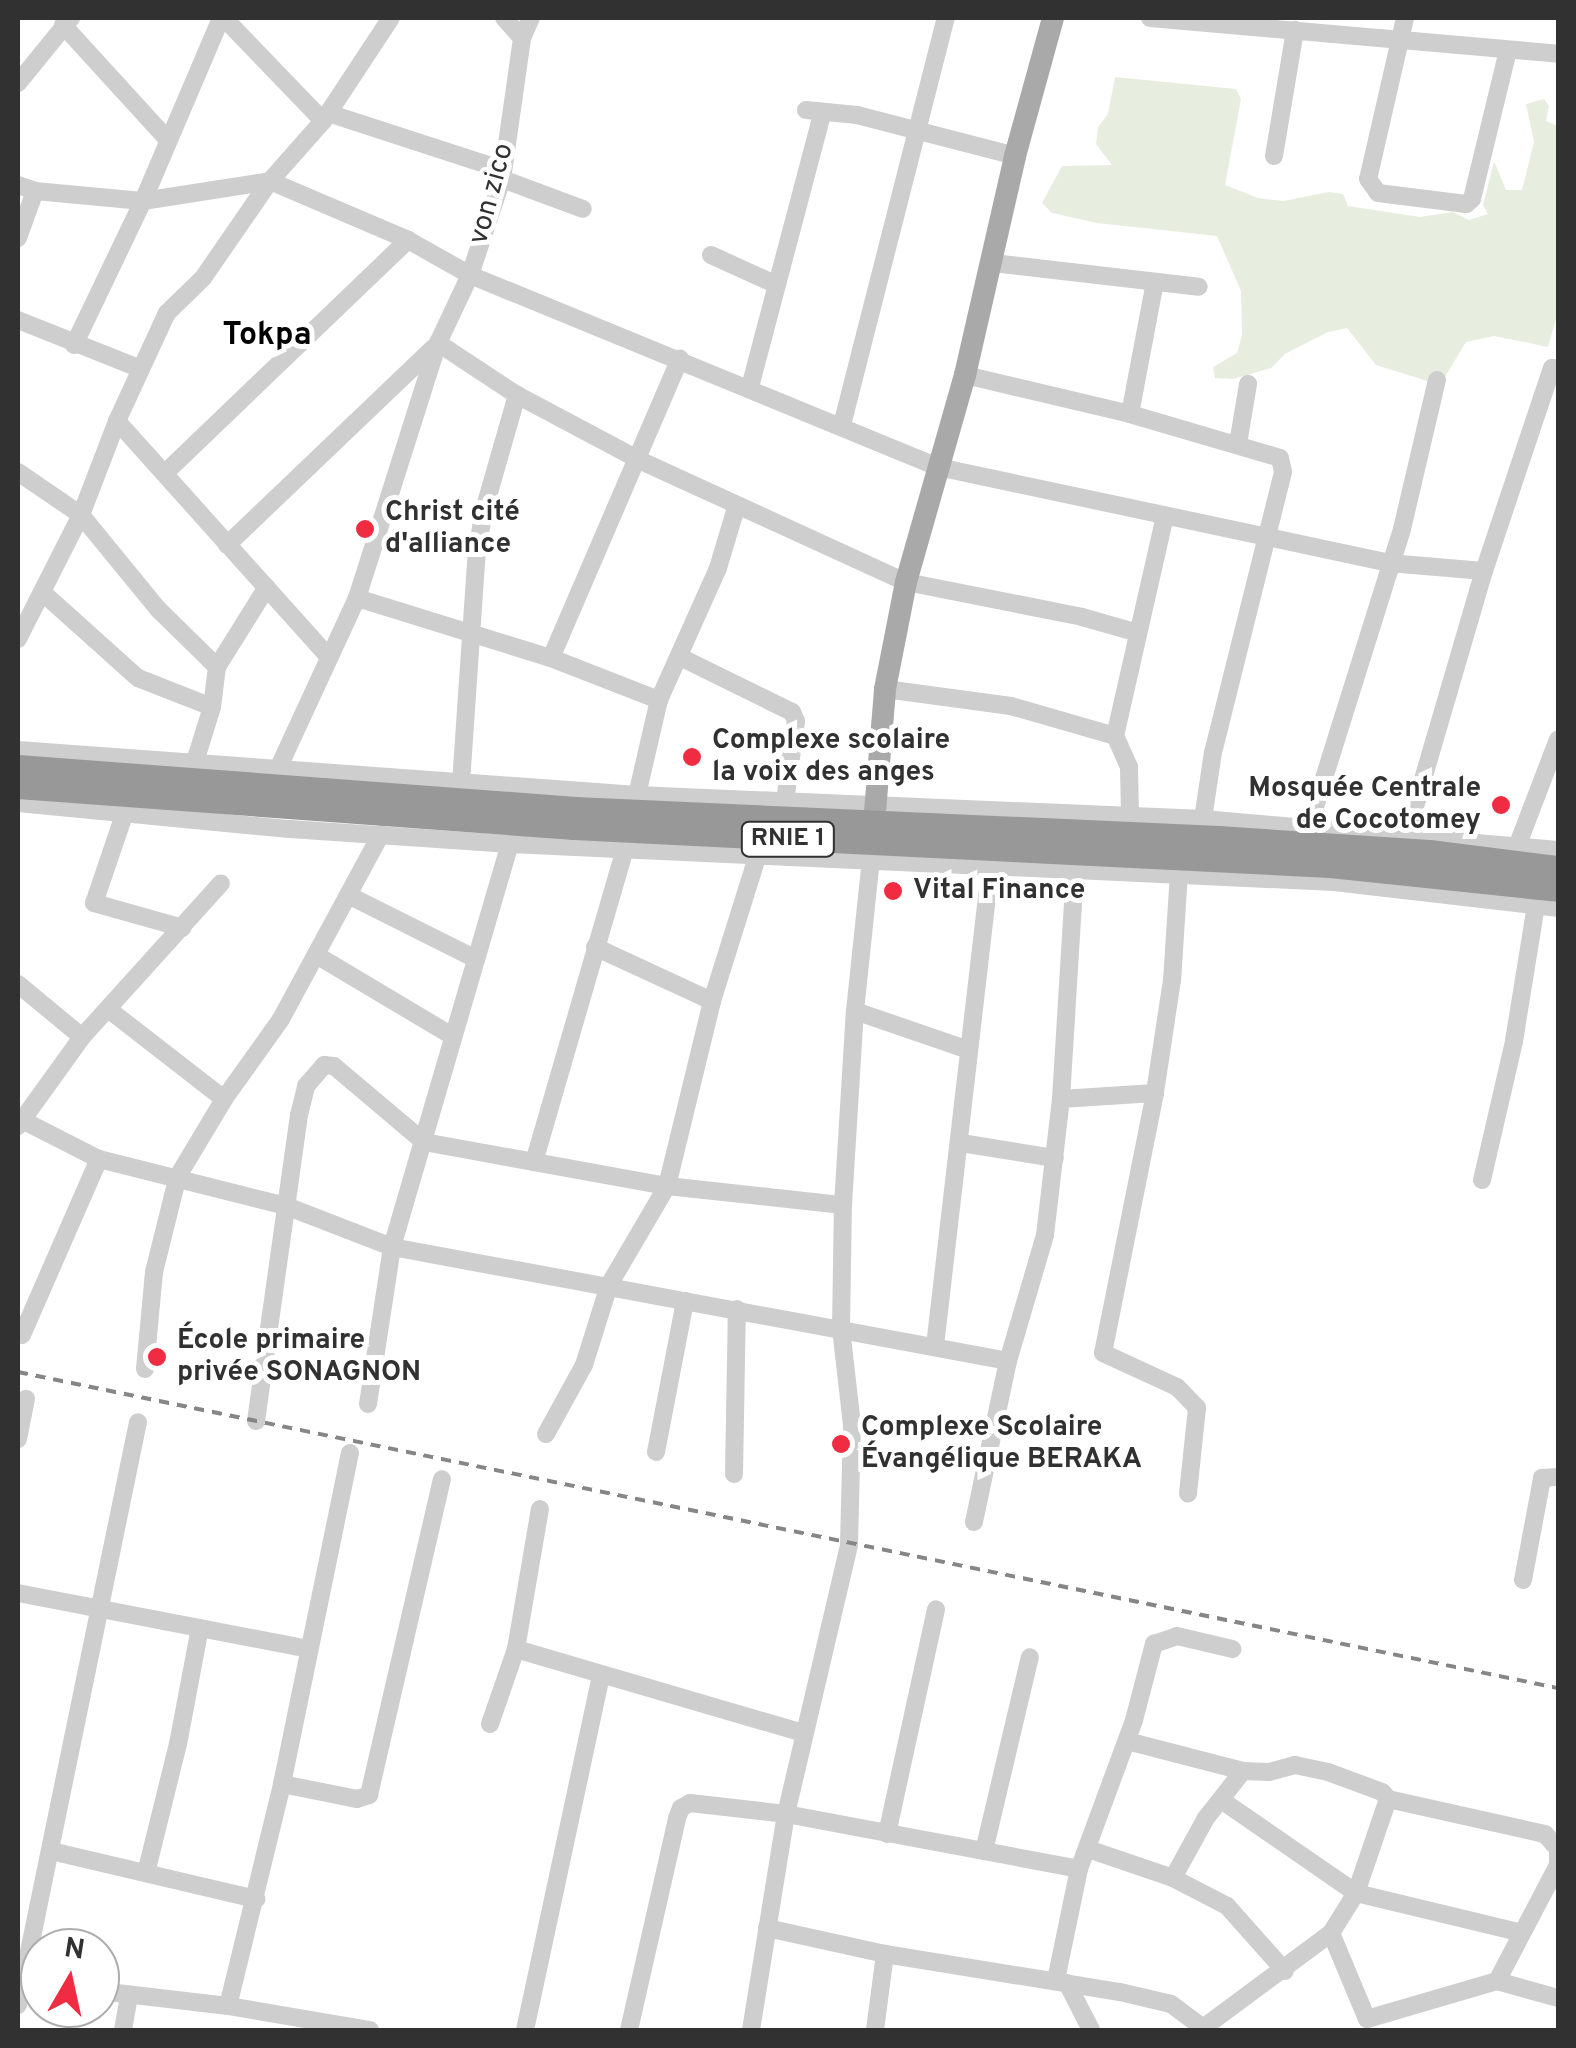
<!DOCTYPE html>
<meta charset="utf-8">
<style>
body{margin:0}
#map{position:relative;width:1576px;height:2048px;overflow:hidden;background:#fff;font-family:Overpass,sans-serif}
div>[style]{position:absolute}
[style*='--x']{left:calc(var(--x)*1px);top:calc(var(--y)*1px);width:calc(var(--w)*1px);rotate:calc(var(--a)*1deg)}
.green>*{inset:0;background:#e8eedf}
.minor>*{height:18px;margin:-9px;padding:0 9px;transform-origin:9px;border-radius:9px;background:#cecece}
.major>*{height:22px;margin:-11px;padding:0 11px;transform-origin:11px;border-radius:11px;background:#a9a9a9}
.highway>*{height:25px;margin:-12.5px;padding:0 12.5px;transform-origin:12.5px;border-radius:12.5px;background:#989898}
.rail>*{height:4px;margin-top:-2px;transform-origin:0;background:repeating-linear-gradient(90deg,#868686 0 10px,transparent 0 18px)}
.dots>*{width:28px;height:28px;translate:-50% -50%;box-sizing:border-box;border:5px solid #fff;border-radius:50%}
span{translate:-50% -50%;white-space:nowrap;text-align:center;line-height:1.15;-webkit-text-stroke:10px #fff;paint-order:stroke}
.shield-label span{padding:2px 8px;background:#fff;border:2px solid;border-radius:8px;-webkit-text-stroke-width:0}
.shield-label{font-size:25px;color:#313131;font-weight:700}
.street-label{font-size:28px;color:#313131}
.poi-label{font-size:28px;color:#313131;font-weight:700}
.left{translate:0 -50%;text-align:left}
.right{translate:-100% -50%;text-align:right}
.quarter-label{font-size:32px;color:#000;font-weight:700}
.frame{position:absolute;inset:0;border:20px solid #313131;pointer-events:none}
.north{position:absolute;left:20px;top:1928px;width:100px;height:100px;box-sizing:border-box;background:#fff;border:2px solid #adadad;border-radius:50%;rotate:9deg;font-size:28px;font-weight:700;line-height:40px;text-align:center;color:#313131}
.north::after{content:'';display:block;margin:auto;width:35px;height:45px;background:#ef2c42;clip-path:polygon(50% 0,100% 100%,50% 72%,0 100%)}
</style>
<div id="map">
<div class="green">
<div style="clip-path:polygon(1115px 77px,1236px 89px,1241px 99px,1225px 185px,1258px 198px,1283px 201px,1329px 192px,1343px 194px,1348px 206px,1420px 217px,1453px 212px,1469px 220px,1488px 214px,1483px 205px,1494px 161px,1506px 190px,1522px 190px,1534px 142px,1526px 104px,1544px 99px,1549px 106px,1546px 121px,1558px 126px,1558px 312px,1548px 347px,1494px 336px,1466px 342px,1440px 385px,1376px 365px,1347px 328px,1328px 332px,1285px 354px,1271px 368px,1233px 379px,1215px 378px,1213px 367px,1237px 353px,1242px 335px,1241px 291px,1217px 236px,1097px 223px,1052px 213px,1042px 203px,1062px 166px,1112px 165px,1096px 144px,1098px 127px,1108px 114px)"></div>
</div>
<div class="minor">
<div style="--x:224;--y:18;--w:143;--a:46.1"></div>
<div style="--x:504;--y:18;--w:27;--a:48"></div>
<div style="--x:1150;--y:18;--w:410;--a:5"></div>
<div style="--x:1405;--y:18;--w:165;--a:102.9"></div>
<div style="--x:1368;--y:179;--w:17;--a:54"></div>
<div style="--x:1378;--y:193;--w:89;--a:7.1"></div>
<div style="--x:1466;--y:204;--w:8;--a:-40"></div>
<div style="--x:1472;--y:199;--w:153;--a:-76.4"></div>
<div style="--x:63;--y:25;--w:154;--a:47.6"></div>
<div style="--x:18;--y:83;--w:84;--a:-50.8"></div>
<div style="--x:806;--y:110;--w:51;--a:5.6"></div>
<div style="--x:857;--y:115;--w:163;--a:14.5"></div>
<div style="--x:328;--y:113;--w:184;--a:18"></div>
<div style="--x:1274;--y:156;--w:128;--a:-80.5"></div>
<div style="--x:502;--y:179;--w:86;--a:20.3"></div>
<div style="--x:18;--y:185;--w:18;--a:19"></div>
<div style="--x:35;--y:191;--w:108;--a:5.3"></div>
<div style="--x:143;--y:201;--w:129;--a:-8.9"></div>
<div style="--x:270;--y:181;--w:150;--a:23.1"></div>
<div style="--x:408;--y:240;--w:71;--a:29.4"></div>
<div style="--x:470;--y:275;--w:506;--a:22.31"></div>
<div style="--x:938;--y:467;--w:461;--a:12"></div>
<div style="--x:1389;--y:563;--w:95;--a:4.8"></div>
<div style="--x:18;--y:238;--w:50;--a:-70.1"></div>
<div style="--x:711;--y:255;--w:70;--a:24.4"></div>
<div style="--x:993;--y:263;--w:207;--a:6.6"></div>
<div style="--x:18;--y:320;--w:132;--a:21.7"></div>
<div style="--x:438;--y:343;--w:95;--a:33.4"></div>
<div style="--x:517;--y:395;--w:138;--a:28"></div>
<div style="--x:639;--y:460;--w:294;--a:24.6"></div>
<div style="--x:906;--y:582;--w:179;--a:11.2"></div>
<div style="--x:1082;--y:617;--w:58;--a:15.9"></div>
<div style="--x:74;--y:345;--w:160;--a:-64.4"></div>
<div style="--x:143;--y:201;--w:199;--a:-66.9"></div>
<div style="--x:965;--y:375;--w:170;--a:13.3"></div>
<div style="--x:1130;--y:414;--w:156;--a:16.3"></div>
<div style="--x:1280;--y:458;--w:14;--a:78"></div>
<div style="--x:1283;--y:472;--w:289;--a:104"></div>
<div style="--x:1213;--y:752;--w:68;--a:98.5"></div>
<div style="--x:750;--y:387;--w:282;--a:-75.2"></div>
<div style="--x:1130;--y:414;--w:134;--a:-79.3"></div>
<div style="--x:117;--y:421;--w:314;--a:48.1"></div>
<div style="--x:842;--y:425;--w:420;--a:-75.7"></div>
<div style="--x:1238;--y:444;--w:61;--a:-80.5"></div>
<div style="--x:18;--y:472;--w:76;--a:34.3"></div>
<div style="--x:81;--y:515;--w:122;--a:50.7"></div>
<div style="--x:158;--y:609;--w:83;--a:44.5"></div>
<div style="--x:165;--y:473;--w:337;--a:-43.8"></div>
<div style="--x:227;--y:545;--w:286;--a:-43.7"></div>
<div style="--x:42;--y:592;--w:129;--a:41.9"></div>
<div style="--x:138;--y:678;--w:79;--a:21.4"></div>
<div style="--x:357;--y:598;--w:203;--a:17.2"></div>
<div style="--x:551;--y:658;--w:116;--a:21.3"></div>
<div style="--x:18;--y:639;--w:139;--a:-63.1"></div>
<div style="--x:81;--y:515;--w:101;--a:-69"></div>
<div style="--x:117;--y:421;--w:119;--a:-65.2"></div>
<div style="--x:167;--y:313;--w:50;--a:-44.2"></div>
<div style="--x:203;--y:278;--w:118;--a:-55.4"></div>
<div style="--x:270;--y:181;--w:80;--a:-48.5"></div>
<div style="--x:323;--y:121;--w:123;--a:-56.6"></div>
<div style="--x:680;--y:657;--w:125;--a:26.2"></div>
<div style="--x:792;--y:712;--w:10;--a:66"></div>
<div style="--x:796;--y:721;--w:81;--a:97.8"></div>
<div style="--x:551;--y:658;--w:326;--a:-66.7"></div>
<div style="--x:885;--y:689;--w:127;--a:7.7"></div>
<div style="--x:1011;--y:706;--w:108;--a:16.1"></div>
<div style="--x:18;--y:750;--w:621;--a:4.16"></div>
<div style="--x:637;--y:795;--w:567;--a:2.43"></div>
<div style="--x:1203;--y:819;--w:356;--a:5"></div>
<div style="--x:194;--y:765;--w:61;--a:-72.8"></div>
<div style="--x:212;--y:707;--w:40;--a:-82.9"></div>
<div style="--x:217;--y:667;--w:94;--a:-58"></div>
<div style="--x:277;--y:771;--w:191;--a:-65.2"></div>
<div style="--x:357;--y:598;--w:268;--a:-72.4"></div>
<div style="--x:438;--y:343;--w:75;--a:-64.8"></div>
<div style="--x:470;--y:275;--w:101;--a:-71.6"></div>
<div style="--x:502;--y:179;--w:142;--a:-81.9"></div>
<div style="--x:522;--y:38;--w:22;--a:-66"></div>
<div style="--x:461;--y:783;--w:233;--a:-86.1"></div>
<div style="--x:477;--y:551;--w:42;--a:-80.3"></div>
<div style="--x:484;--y:510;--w:120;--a:-74"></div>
<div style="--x:637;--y:795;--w:98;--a:-77"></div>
<div style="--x:659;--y:700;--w:145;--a:-65.9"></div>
<div style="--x:718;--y:568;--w:63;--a:-73.3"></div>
<div style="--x:18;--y:803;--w:273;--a:5.5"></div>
<div style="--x:290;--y:829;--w:221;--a:3.9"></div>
<div style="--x:510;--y:844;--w:825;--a:2.64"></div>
<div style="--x:1334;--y:882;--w:226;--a:6.6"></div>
<div style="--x:124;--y:815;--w:93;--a:108.8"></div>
<div style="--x:94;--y:903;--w:92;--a:15.7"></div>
<div style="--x:1130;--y:815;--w:48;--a:-91.2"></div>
<div style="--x:1129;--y:767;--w:34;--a:-114"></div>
<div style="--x:1115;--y:736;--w:226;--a:-77.2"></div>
<div style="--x:1309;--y:826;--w:311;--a:-72.6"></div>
<div style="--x:1402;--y:529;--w:153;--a:-76.8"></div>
<div style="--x:1407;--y:834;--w:274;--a:-73.7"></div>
<div style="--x:1484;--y:571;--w:214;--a:-71.5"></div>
<div style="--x:1552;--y:368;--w:6;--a:9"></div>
<div style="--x:1518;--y:844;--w:112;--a:-69.1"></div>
<div style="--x:1179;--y:873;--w:107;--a:93.7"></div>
<div style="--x:1172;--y:980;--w:114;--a:98.6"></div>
<div style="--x:1155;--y:1093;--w:265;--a:101.3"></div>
<div style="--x:1103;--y:1353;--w:81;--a:24.7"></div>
<div style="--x:1177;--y:1387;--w:29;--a:46"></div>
<div style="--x:1197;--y:1408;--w:86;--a:96"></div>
<div style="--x:350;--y:896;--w:141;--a:26.6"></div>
<div style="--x:595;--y:947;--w:129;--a:24.8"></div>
<div style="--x:318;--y:956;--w:156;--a:30.8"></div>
<div style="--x:18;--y:984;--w:83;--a:39.6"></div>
<div style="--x:108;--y:1009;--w:147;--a:37.8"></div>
<div style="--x:855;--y:1011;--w:117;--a:18.9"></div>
<div style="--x:1061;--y:1099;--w:94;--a:-3.7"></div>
<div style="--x:22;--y:1120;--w:86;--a:26.9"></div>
<div style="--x:99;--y:1159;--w:193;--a:14.1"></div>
<div style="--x:286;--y:1206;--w:114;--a:21.1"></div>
<div style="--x:392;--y:1247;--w:626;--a:10.48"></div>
<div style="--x:18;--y:1126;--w:110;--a:-54.3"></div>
<div style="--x:82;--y:1037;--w:207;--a:-47.9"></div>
<div style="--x:961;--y:1143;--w:95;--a:9.1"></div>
<div style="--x:534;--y:1162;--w:327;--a:-73.8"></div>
<div style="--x:1482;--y:1180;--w:143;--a:-77"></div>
<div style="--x:1514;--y:1041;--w:138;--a:-80.8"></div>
<div style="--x:22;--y:1335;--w:192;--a:-66.4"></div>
<div style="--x:935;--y:1346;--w:486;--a:-83.4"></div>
<div style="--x:145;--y:1369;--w:97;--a:-84.7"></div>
<div style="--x:154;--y:1272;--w:99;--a:-76"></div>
<div style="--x:178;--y:1176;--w:90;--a:-59.1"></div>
<div style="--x:224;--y:1099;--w:98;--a:-54.5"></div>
<div style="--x:281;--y:1019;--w:210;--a:-61.6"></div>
<div style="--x:368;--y:1404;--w:159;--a:-81.3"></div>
<div style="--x:392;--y:1247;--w:420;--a:-73.7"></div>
<div style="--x:256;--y:1421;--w:309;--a:-82"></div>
<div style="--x:299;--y:1115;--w:30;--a:-76"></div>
<div style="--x:306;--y:1086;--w:28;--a:-49"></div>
<div style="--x:324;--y:1065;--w:10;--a:6"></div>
<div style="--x:334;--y:1066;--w:118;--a:40.2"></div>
<div style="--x:424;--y:1142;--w:247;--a:10.3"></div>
<div style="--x:667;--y:1186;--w:177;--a:6.2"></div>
<div style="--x:546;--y:1434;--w:79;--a:-61.2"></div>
<div style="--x:584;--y:1365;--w:84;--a:-72.6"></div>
<div style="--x:609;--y:1285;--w:115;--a:-59.6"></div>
<div style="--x:667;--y:1186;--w:190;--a:-76.3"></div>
<div style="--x:712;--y:1001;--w:154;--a:-72.6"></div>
<div style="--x:18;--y:1439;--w:41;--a:-78.7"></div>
<div style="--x:656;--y:1452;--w:154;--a:-79.1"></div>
<div style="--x:734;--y:1474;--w:165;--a:-89"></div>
<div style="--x:974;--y:1522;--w:165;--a:-78.1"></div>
<div style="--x:1008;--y:1361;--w:131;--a:-73.6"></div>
<div style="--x:1045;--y:1235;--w:137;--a:-83.3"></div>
<div style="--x:1061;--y:1099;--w:232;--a:-86.5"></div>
<div style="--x:1523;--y:1580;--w:104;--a:-79.4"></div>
<div style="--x:1542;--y:1478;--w:16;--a:-4"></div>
<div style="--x:18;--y:1593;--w:295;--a:10.9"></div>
<div style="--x:516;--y:1649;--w:299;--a:16.3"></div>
<div style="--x:490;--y:1724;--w:79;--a:-70.9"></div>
<div style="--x:516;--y:1649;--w:142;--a:-80.3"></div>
<div style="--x:1127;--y:1741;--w:120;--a:14.5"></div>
<div style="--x:1243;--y:1771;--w:26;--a:2"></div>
<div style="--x:1269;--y:1772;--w:27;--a:-15"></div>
<div style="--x:1295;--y:1765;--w:34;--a:12"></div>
<div style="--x:1328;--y:1772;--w:58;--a:20.3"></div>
<div style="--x:1382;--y:1792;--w:9;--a:49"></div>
<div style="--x:1388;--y:1799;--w:161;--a:12.6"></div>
<div style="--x:1545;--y:1834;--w:20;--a:49"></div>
<div style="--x:1558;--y:1849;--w:16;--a:90"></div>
<div style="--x:1558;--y:1865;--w:131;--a:117.7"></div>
<div style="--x:282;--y:1784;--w:76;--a:11.3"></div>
<div style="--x:357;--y:1799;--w:13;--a:-18"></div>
<div style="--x:369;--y:1795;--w:324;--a:-77"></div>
<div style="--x:1388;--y:1799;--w:99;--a:108.8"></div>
<div style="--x:1356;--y:1893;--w:168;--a:13.5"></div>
<div style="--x:887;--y:1834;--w:230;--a:-77.7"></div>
<div style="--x:1088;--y:1849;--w:90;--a:18.8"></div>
<div style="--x:1173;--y:1878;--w:61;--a:27.4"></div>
<div style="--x:1227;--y:1906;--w:87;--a:48.3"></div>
<div style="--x:51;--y:1851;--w:211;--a:13.2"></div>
<div style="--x:984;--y:1851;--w:199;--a:-76.7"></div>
<div style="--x:147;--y:1869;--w:129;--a:-76.1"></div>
<div style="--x:178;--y:1744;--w:118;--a:-79.3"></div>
<div style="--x:1173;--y:1878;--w:68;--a:-61.2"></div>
<div style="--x:1206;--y:1818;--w:60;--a:-51.8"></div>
<div style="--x:767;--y:1928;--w:121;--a:12.4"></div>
<div style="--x:885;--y:1954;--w:238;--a:9.2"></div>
<div style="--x:1120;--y:1992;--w:52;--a:13.2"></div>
<div style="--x:1171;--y:2004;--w:44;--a:36.6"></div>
<div style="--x:1331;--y:1933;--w:93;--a:67.3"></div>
<div style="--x:1367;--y:2019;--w:135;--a:-16.3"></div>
<div style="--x:1497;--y:1981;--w:63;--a:15.6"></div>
<div style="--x:1056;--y:1980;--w:113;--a:-78.3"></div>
<div style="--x:1079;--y:1869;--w:159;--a:-69.7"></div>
<div style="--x:1134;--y:1720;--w:79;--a:-75.3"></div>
<div style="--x:1154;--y:1644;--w:24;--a:-19"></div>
<div style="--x:1177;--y:1636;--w:57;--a:13.3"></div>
<div style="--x:1067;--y:1983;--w:53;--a:62.9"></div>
<div style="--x:100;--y:1991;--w:129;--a:6.7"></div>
<div style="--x:228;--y:2006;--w:144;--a:9.6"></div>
<div style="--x:18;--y:2005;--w:595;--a:-78.37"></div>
<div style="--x:228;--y:2006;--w:228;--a:-76.3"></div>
<div style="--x:282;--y:1784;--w:338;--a:-78.4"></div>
<div style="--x:1203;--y:2028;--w:159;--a:-36.6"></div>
<div style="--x:1331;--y:1933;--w:47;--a:-58"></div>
<div style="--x:1356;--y:1893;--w:164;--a:-145.4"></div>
<div style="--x:123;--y:2030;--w:34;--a:-80"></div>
<div style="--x:525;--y:2030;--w:362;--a:-77.9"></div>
<div style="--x:629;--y:2030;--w:217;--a:-77.2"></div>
<div style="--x:677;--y:1818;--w:11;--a:-68"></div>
<div style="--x:681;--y:1808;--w:10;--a:-29"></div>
<div style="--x:690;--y:1803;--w:97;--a:6.5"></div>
<div style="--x:786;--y:1814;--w:298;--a:10.6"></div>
<div style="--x:751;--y:2030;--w:219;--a:-80.8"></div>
<div style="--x:786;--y:1814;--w:276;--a:-76.8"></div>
<div style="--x:849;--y:1545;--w:120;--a:-88.6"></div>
<div style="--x:852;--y:1425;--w:98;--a:-96.5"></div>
<div style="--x:841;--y:1328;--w:123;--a:-89.1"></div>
<div style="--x:843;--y:1205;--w:194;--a:-86.5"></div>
<div style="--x:855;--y:1011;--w:164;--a:-84"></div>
<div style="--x:875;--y:2030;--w:77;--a:-82.5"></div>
</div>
<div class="major">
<div style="--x:874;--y:824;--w:135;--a:-85.3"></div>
<div style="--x:885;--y:689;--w:109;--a:-78.9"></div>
<div style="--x:906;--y:582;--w:215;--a:-74.1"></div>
<div style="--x:965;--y:375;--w:225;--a:-77.1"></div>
<div style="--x:1015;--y:156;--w:143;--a:-74.6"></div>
</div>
<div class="highway">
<div style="--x:18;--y:767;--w:559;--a:4.31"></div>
<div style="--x:575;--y:809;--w:644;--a:2.58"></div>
<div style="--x:1218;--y:838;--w:211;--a:3.8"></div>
<div style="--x:1429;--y:852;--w:130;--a:7.1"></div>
<div style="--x:18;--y:786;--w:558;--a:4.22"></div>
<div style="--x:574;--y:827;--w:757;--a:2.88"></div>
<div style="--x:1330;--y:865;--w:229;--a:6"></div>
</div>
<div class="rail">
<div style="--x:18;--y:1372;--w:1572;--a:11.6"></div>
</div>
<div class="dots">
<div style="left:365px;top:529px;background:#ef2c42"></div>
<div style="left:692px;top:757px;background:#ef2c42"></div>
<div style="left:1501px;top:805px;background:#ef2c42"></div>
<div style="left:893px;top:891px;background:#ef2c42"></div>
<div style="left:157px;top:1357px;background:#ef2c42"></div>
<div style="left:841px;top:1444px;background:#ef2c42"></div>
</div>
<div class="shield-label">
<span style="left:788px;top:839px">RNIE 1</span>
</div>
<div class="street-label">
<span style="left:492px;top:194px;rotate:-75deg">von zico</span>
</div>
<div class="poi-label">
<span class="left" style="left:385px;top:529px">Christ cité<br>d'alliance</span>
<span class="left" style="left:712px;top:757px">Complexe scolaire<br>la voix des anges</span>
<span class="right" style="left:1481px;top:805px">Mosquée Centrale<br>de Cocotomey</span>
<span class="left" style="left:913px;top:891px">Vital Finance</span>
<span class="left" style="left:177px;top:1357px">École primaire<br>privée SONAGNON</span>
<span class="left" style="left:861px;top:1444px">Complexe Scolaire<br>Évangélique BERAKA</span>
</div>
<div class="quarter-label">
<span style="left:267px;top:336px">Tokpa</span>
</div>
<div class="frame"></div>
<div class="north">N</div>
</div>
